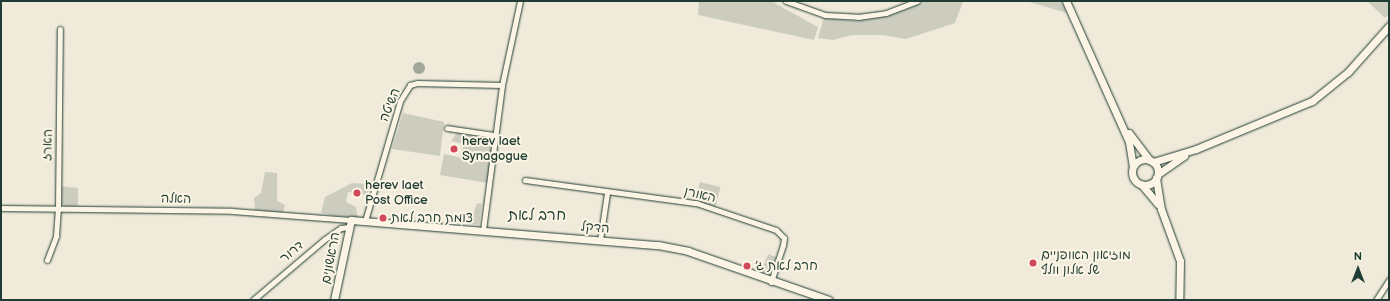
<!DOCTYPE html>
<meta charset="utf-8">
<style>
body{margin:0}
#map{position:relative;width:1390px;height:301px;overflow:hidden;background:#efeada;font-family:"Balsamiq Sans","Playpen Sans Hebrew",sans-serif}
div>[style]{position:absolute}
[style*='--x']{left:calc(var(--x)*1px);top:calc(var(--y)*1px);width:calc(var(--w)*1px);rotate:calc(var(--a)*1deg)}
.green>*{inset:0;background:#cccdbf;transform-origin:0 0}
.water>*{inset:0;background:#9fa89a}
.round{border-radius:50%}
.roads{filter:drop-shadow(0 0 1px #1f3d34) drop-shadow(0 0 1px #1f3d34)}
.street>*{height:5px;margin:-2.5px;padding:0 2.5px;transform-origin:2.5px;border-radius:2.5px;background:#fcf5e5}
.secondary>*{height:7px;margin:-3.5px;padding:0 3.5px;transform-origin:3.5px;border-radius:3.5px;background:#fcf5e5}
.secondary>.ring{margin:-3.5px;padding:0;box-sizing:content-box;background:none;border:7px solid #fcf5e5;border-radius:50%}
.dots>*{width:11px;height:11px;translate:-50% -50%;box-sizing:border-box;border:2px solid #fcf5e5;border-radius:50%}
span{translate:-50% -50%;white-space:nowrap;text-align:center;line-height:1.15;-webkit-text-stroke:4px #fcf5e5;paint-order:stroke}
.street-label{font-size:13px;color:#1f3d34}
.poi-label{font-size:13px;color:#1f3d34}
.left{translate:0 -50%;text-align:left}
.quarter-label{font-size:15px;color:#1f3d34}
.frame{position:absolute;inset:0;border:2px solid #1f3d34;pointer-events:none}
.north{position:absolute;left:1338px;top:249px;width:40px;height:40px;-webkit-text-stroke:3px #fcf5e5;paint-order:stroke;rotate:0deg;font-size:11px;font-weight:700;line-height:16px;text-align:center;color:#1f3d34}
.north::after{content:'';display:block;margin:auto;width:14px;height:18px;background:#1f3d34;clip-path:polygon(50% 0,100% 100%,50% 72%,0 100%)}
</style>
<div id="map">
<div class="green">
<div style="clip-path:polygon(699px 1px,771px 1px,818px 27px,814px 40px,698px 15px)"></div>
<div style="clip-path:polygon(924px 1px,963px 1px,955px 23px,906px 39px,882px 35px,852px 35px,833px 40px,818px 38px,824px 17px,855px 21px,902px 11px)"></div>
<div style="clip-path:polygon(1026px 1px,1061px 1px,1067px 13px)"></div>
<div style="clip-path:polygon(1367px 1px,1389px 1px,1389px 14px,1385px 18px)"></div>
<div style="clip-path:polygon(403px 113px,444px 122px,440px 156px,392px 149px)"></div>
<div style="clip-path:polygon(459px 130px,494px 135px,488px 183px,440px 175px,444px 154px,462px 158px,463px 144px,451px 141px)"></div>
<div style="clip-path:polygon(265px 172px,277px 173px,277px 201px,285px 205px,283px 213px,255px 210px,254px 198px,261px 193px)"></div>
<div style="left:700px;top:182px;width:21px;height:22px;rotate:14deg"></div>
<div style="clip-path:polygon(352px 183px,371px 184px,367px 195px,348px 192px,346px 202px,356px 207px,358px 219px,337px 216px,337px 217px,321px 213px,325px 197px)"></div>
<div style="clip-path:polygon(59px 186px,78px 188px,78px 206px,66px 206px,60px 203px)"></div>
<div style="clip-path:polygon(477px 203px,482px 204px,479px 225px,470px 224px)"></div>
<div style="left:768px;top:254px;width:9px;height:20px;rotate:21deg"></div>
</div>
<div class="water">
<div class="round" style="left:413px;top:62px;width:12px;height:12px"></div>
</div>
<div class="roads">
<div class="street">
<div style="--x:786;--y:1;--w:41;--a:19.7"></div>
<div style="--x:825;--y:15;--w:33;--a:3"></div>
<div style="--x:858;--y:17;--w:28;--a:-8"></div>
<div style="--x:886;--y:13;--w:33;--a:-21"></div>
<div style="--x:447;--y:128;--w:48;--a:8.5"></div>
<div style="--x:525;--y:180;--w:173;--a:7.7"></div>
<div style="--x:696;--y:203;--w:84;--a:18.6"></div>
<div style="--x:776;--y:230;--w:11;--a:45"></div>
<div style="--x:784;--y:238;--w:7;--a:98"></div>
<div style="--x:783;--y:245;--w:39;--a:108"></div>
<div style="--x:1;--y:208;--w:231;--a:0.7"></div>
<div style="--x:232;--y:211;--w:119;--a:4.3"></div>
<div style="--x:365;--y:221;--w:125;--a:-73.7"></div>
<div style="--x:400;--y:101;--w:19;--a:-58"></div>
<div style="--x:410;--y:85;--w:7;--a:-16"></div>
<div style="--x:417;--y:83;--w:85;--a:1.3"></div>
<div style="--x:483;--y:230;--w:146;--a:-82.5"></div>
<div style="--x:502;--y:85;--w:86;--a:-77.9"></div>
<div style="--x:600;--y:240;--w:48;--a:-81.5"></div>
<div style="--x:47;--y:260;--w:26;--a:-69"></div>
<div style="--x:56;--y:236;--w:28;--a:-86"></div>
<div style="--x:58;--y:208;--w:179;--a:-89.4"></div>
<div style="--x:253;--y:300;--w:94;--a:-40.3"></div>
<div style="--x:325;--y:239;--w:19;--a:-35"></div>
<div style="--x:341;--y:228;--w:8;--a:-7"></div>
<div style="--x:1376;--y:300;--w:24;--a:-57"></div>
</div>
<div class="secondary">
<div style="--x:1066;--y:1;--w:154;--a:65.9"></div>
<div style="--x:1129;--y:142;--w:24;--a:81"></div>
<div style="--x:1129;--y:133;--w:34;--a:53"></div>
<div class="ring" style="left:1132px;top:159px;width:19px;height:19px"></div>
<div style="--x:1153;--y:162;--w:45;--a:-16.8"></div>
<div style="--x:1196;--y:149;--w:126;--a:-22.5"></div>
<div style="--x:1312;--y:101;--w:46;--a:-38.9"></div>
<div style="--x:1348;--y:72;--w:62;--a:-48.3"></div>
<div style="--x:1158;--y:174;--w:32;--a:-35"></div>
<div style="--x:1156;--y:178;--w:31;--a:81"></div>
<div style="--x:1161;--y:209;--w:55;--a:69.9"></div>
<div style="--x:1180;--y:261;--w:39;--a:91"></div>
<div style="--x:1142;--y:185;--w:25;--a:50"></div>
<div style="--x:334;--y:300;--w:82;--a:-78"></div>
<div style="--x:351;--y:220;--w:308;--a:4.7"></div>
<div style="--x:658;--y:245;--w:31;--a:11"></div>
<div style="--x:688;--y:251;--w:149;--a:19.2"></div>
</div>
</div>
<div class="dots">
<div style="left:454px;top:149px;background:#d1495b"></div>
<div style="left:357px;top:193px;background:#d1495b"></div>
<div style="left:383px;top:218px;background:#d1495b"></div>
<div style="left:1033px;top:263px;background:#d1495b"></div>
<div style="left:747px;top:266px;background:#d1495b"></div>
</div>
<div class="street-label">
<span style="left:390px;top:105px;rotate:-68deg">השיטה</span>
<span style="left:48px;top:145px;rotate:-89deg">הארז</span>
<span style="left:700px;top:195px;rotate:13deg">האורן</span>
<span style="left:176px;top:199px;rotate:1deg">האלה</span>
<span style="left:595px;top:228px;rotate:4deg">הדקל</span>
<span style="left:292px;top:252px;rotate:-40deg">דרור</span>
<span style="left:331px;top:258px;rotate:-79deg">הראשונים</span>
</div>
<div class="poi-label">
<span class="left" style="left:462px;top:149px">herev laet<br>Synagogue</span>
<span class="left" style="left:365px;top:193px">herev laet<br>Post Office</span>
<span class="left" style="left:391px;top:218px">צומת חרב לאת</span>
<span class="left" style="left:1041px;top:263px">מוזיאון האופניים<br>של אלון וולף</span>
<span class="left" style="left:755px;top:266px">חרב לאת ג׳</span>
</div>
<div class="quarter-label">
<span style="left:537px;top:216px">חרב לאת</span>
</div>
<div class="frame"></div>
<div class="north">N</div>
</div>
